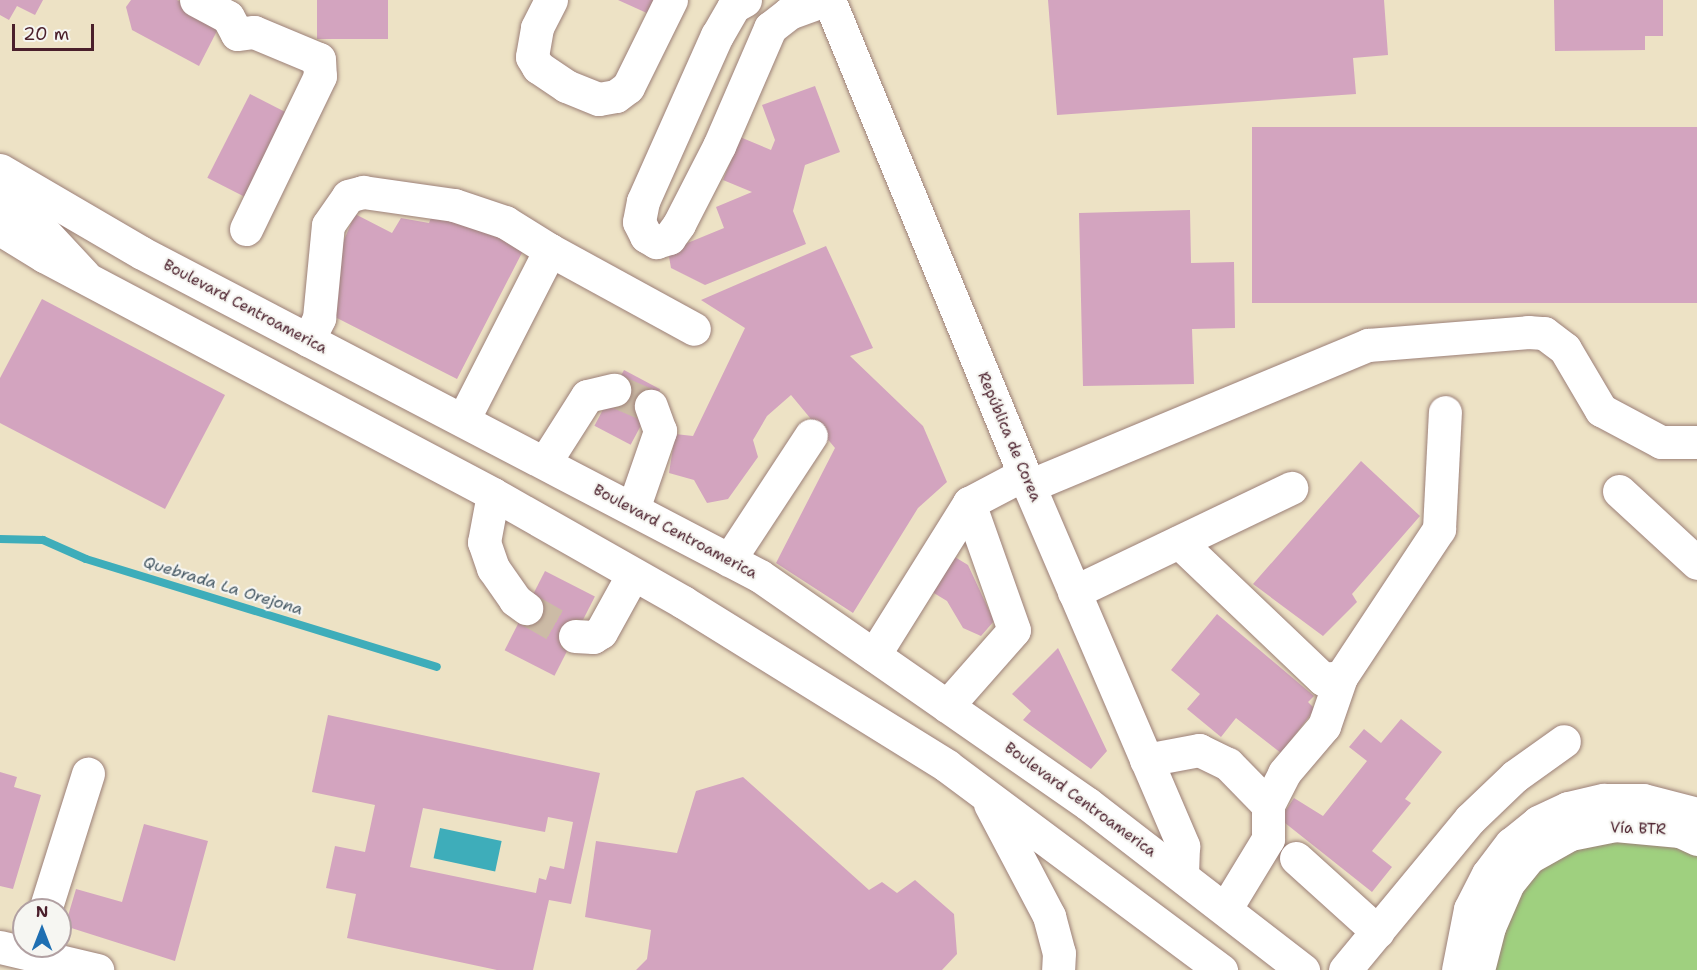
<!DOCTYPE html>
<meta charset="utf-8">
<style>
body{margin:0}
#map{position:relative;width:1697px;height:970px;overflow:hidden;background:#ede2c5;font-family:"Shantell Sans",sans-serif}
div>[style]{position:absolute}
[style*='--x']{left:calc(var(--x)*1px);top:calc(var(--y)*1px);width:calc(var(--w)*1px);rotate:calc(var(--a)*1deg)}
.green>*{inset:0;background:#9fd07f}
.water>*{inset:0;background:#3eadba;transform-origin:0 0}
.stream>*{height:8px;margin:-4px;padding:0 4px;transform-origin:4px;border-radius:4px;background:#3eadba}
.building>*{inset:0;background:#d3a4bf;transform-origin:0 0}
.minor-tunnel>*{height:33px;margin-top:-16.5px;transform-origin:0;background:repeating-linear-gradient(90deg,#ccbba6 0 33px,transparent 0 49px)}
.roads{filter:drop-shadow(0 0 2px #9c8078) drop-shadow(0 0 2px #9c8078)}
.minor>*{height:33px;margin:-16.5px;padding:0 16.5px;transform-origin:16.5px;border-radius:16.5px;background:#fff}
.major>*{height:33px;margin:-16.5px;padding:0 16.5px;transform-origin:16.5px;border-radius:16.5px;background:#fff}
span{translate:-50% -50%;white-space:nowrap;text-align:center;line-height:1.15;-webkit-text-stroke:4.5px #f6f6f2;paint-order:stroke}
.street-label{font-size:15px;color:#4a1f2b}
.water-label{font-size:16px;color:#455864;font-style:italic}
.north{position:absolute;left:12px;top:898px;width:60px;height:60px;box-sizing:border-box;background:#f6f6f2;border:2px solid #b1a0a2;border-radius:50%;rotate:0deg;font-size:16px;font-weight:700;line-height:24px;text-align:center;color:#4a1f2b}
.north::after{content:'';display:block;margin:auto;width:21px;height:27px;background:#1f6fb2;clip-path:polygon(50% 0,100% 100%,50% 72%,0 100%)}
.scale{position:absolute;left:12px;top:24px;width:82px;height:27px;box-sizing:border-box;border:3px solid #4a1f2b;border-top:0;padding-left:8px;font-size:18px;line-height:21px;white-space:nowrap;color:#4a1f2b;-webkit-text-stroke:4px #f6f6f2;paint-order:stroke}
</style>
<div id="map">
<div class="green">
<div style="clip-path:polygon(1570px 834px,1697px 839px,1697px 970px,1478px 970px,1489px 927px)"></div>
</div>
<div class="water">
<div style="left:440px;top:828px;width:63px;height:31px;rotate:12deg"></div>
</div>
<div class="stream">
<div style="--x:0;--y:539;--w:43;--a:1.3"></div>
<div style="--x:43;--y:540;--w:47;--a:23.8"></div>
<div style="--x:86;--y:559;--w:367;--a:17.1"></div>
</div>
<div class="building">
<div style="clip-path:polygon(0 0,43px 0,35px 15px,17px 6px,9px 20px,0 15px)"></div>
<div style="clip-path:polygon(131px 0,177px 0,221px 23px,199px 66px,132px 30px,126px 7px)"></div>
<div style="left:317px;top:0;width:71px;height:39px"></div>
<div style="clip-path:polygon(618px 0,656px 0,649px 14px)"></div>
<div style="clip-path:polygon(1048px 0,1384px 0,1388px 55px,1353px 58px,1356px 94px,1057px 115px)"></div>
<div style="clip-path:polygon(1554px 0,1663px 0,1663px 36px,1645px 36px,1645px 50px,1555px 51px)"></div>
<div style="clip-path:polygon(815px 86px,840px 152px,805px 165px,793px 211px,806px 244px,705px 285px,671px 268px,668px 251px,724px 228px,716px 207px,752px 192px,723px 180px,740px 137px,771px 150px,775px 140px,762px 105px)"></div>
<div style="left:250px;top:94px;width:45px;height:94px;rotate:27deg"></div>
<div style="left:1697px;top:127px;width:176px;height:445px;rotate:90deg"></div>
<div style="clip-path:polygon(1190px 210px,1191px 263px,1234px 262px,1235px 328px,1192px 329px,1194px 384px,1083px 386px,1079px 213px)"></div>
<div style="clip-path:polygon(355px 214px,392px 233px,401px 218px,429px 223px,431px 218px,476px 221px,527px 243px,457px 379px,335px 317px,323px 290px)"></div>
<div style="clip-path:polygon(826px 246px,873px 348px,850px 356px,923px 426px,947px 482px,918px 508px,853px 613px,776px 563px,835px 448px,791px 395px,767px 416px,753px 440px,758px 457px,728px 499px,707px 503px,694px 480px,669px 473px,675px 434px,693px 436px,745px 328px,701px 300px)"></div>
<div style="clip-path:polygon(42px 299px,225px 395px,165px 509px,0 423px,0 378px)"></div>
<div style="left:624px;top:370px;width:41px;height:63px;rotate:28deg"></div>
<div style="clip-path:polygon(1361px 461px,1420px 516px,1352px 594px,1357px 602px,1323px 636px,1253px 584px)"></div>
<div style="clip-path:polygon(945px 551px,968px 565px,994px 621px,981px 636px,963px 628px,947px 601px,924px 587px)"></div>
<div style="left:545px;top:571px;width:56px;height:89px;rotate:27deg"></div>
<div style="clip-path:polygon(1217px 614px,1314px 696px,1308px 702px,1315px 709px,1281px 753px,1236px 718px,1221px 737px,1187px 709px,1200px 694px,1171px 670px)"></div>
<div style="clip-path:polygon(1058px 648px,1107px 751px,1091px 769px,1023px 720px,1031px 711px,1012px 694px)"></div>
<div style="clip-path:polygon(evenodd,328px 715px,600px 773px,571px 904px,549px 900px,533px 970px,497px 970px,347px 938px,356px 894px,326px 888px,335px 846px,365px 852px,375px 805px,312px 792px,328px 715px,423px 808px,545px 832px,548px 817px,573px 822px,564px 869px,550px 866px,546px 880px,539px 878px,536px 893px,410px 867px,423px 808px)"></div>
<div style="clip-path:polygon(1401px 719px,1442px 752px,1405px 799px,1411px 803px,1372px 851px,1392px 867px,1372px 892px,1280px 819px,1294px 798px,1323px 816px,1367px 761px,1349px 747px,1364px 729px,1381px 743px)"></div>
<div style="clip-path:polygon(0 772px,17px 777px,14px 787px,41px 795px,13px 889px,0 886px)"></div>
<div style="clip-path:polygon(743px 777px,869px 890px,882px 882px,897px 893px,915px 880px,954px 914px,957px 954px,942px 970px,636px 970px,647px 959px,651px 930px,585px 917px,596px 841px,677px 853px,696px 791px)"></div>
<div style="clip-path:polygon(144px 824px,208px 841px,175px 961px,65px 926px,76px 889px,122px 902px)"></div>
</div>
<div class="minor-tunnel">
<div style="--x:614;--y:390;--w:40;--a:23.4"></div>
<div style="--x:526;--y:608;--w:56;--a:29.7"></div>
</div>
<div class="roads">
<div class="minor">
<div style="--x:196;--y:0;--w:36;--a:28"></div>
<div style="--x:228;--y:17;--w:19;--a:62"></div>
<div style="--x:237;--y:34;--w:17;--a:-7"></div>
<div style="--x:254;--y:32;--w:70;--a:22.6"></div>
<div style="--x:319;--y:59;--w:17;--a:87"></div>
<div style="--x:320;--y:76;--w:170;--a:115.8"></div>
<div style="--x:551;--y:0;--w:31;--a:117"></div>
<div style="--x:537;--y:28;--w:29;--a:100"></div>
<div style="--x:532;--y:57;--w:12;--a:59"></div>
<div style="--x:538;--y:67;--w:34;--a:34"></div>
<div style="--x:566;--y:86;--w:35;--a:22"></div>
<div style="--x:599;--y:99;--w:17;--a:-10"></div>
<div style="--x:616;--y:96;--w:15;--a:-37"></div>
<div style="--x:628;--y:87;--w:97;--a:-63.7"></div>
<div style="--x:745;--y:0;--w:13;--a:151"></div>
<div style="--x:734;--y:6;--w:34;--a:120"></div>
<div style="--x:717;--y:35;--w:182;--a:114"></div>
<div style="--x:643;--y:201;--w:21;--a:101"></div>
<div style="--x:639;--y:222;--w:16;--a:63"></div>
<div style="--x:646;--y:236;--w:12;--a:31"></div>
<div style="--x:656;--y:242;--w:14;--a:-17"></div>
<div style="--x:669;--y:238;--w:17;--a:-54"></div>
<div style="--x:679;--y:224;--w:88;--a:-62.9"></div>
<div style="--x:719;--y:146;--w:129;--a:-66.6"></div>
<div style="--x:770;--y:28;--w:24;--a:-38"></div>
<div style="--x:789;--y:13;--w:38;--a:-20"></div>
<div style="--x:829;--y:0;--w:526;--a:67.63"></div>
<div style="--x:1029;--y:486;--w:392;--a:66.8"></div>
<div style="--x:1183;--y:846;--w:27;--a:92"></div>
<div style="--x:0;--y:197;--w:35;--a:33"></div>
<div style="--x:29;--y:216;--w:81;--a:47"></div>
<div style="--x:308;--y:340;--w:25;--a:-63"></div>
<div style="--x:319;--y:318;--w:93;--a:-84.5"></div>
<div style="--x:328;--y:225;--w:35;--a:-55"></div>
<div style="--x:348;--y:196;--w:16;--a:-15"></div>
<div style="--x:363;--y:192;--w:92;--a:8.1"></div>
<div style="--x:454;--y:205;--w:54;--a:18.4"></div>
<div style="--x:505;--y:222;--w:53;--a:31.9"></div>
<div style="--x:550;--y:250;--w:164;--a:28.7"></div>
<div style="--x:463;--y:420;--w:191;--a:-62.9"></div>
<div style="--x:545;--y:462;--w:78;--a:-57.5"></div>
<div style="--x:587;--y:396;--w:28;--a:-13"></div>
<div style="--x:1029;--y:486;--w:367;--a:-22.6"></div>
<div style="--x:1368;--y:345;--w:161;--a:-4.6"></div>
<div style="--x:1528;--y:332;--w:16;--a:4"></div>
<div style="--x:1544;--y:333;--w:26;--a:37"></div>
<div style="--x:1565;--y:349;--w:71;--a:59.5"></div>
<div style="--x:1601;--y:410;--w:68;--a:28.1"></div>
<div style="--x:1661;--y:442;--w:36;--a:0"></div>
<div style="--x:1619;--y:491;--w:106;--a:42.7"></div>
<div style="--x:493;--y:494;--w:49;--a:100.6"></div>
<div style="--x:484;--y:542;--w:28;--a:71"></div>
<div style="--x:493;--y:568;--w:39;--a:55"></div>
<div style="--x:515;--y:600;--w:14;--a:36"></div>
<div style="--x:633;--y:509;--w:83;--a:-70.9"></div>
<div style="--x:660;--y:431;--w:27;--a:-110"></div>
<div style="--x:1179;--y:542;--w:199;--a:43.6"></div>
<div style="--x:1323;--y:679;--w:18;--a:-6"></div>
<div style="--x:1341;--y:677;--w:178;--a:-56.5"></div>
<div style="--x:1439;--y:529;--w:117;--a:-87.1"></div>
<div style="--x:729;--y:560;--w:149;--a:-56.7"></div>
<div style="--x:1074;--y:592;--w:241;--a:-25.6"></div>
<div style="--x:575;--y:636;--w:18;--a:3"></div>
<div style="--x:593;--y:637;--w:9;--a:-32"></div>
<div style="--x:601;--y:632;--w:66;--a:-61.1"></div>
<div style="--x:874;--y:655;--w:179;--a:-58"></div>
<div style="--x:969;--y:503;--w:62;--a:-27.8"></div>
<div style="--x:947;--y:706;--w:101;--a:-48.6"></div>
<div style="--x:1014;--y:630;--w:135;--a:-109.5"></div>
<div style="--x:1146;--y:760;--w:54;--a:-10.7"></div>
<div style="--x:1199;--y:750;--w:32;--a:26"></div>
<div style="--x:1228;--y:764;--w:57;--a:45.7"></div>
<div style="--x:1296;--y:858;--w:110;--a:42.1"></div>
<div style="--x:1226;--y:908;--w:81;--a:-58.7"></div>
<div style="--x:1268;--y:839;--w:34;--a:-90"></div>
<div style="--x:1268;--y:805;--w:36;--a:-63"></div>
<div style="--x:1284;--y:773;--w:62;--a:-49.6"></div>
<div style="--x:1324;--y:726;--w:52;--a:-70.9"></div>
<div style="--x:45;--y:910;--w:143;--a:-72.5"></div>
<div style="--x:1345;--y:970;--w:196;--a:-50.4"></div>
<div style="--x:1470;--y:819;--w:62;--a:-43.7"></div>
<div style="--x:1515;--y:776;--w:60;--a:-35.5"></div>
<div style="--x:1478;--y:970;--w:44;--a:-75.7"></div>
<div style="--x:1489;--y:927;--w:48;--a:-66.6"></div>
<div style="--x:1508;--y:883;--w:33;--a:-51"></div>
<div style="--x:1529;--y:857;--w:47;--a:-29.3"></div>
<div style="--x:1570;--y:834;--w:46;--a:-11.3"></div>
<div style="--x:1615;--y:825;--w:65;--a:5.3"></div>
<div style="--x:1680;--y:831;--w:19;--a:25"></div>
</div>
<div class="major">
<div style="--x:0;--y:170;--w:164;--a:30.3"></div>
<div style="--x:142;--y:253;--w:697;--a:27.59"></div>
<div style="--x:760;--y:576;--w:399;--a:34.8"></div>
<div style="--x:1088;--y:804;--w:272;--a:37.7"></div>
<div style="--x:0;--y:229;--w:52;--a:31.5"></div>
<div style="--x:44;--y:256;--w:508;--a:27.93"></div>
<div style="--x:493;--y:494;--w:219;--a:29.6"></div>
<div style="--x:683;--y:602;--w:311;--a:31.8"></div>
<div style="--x:947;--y:766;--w:342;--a:36.7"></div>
<div style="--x:990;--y:804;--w:127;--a:62.2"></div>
<div style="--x:1049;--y:916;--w:38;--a:75"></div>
<div style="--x:1059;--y:953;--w:17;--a:93"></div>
<div style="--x:0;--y:947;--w:100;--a:13.3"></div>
<div style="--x:1458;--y:970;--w:62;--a:-78.9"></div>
<div style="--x:1470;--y:909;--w:39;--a:-63"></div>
<div style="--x:1488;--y:874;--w:38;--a:-53"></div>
<div style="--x:1511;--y:844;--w:35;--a:-39"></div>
<div style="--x:1538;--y:822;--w:33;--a:-25"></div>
<div style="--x:1568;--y:808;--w:37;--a:-13"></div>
<div style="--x:1604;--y:800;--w:39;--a:0"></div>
<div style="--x:1643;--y:800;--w:56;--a:14.5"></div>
</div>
</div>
<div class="street-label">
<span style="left:245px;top:307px;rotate:28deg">Boulevard Centroamerica</span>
<span style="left:1009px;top:437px;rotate:67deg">República de Corea</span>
<span style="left:675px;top:532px;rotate:28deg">Boulevard Centroamerica</span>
<span style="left:1080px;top:800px;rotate:36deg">Boulevard Centroamerica</span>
<span style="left:1638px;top:829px;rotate:2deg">Vía BTR</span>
</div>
<div class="water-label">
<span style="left:223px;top:586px;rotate:17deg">Quebrada La Orejona</span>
</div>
<div class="north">N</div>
<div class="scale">20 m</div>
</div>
